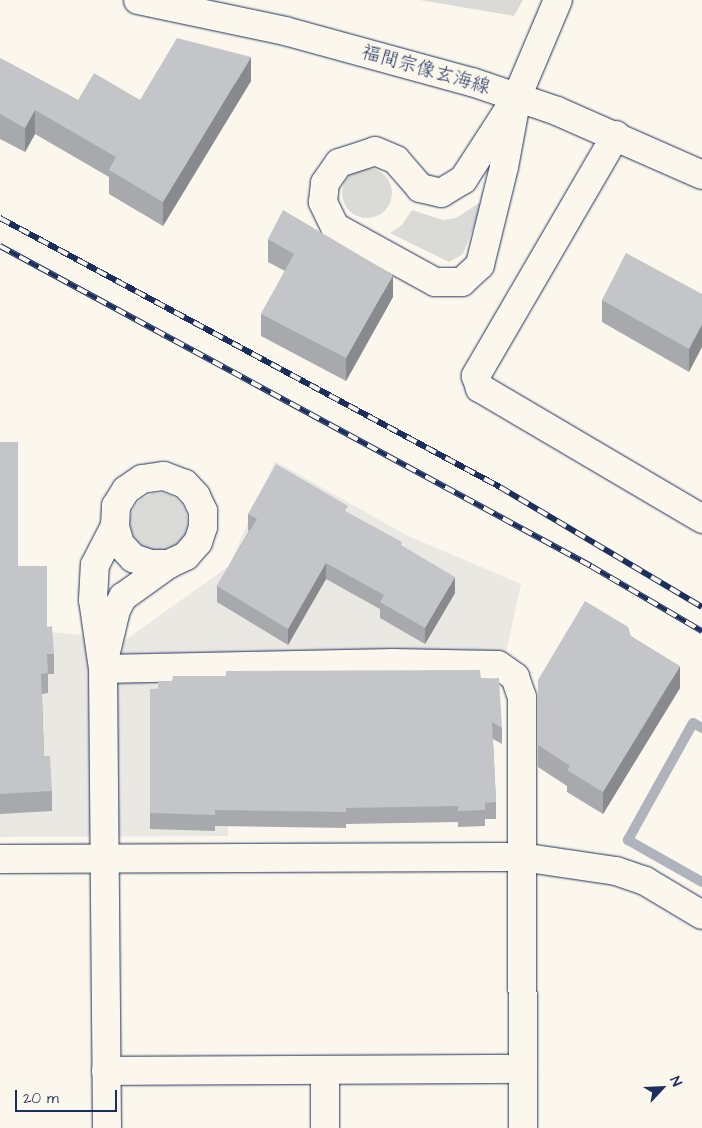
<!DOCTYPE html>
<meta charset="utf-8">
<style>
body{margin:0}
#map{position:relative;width:702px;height:1128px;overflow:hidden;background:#fbf7ec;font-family:"Architects Daughter","Klee One",sans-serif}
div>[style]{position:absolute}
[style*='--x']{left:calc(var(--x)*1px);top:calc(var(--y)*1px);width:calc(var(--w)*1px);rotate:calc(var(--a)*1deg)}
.built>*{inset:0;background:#eae8e2}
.green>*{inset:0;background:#dadad7}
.round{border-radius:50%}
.stream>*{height:10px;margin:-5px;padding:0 5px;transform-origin:5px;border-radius:5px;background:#afb3bb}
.roads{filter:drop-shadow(0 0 1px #1b2f5e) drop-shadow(0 0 1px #1b2f5e)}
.minor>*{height:28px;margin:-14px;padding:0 14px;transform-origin:14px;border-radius:14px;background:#fbf7ec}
.major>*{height:28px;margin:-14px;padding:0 14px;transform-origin:14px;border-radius:14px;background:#fbf7ec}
.rail>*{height:5.5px;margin-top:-2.75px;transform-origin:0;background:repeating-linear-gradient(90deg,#fbf7ec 0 11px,#1b2f5e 0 22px);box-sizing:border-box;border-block:1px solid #1b2f5e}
.wall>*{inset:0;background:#a8a9ad}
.shaded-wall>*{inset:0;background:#888a8d}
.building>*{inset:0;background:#c3c5c9}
span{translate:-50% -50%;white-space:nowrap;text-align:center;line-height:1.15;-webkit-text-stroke:4px #fbf7ec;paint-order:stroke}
.street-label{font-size:19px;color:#1b2f5e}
.north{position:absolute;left:637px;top:1063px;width:50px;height:50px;-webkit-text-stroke:4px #fbf7ec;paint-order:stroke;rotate:65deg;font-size:14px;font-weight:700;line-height:20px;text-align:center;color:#1b2f5e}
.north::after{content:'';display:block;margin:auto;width:18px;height:22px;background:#1b2f5e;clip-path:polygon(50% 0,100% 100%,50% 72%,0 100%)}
.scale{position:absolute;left:15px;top:1090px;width:102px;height:22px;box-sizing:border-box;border:2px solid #1b2f5e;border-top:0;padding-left:6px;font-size:15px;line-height:18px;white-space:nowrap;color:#1b2f5e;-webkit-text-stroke:4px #fbf7ec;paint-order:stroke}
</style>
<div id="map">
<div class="built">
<div style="clip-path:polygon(275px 461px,406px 535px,521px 584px,500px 680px,226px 761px,228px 836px,0 837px,0 630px,65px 633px,124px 641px,229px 566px)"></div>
</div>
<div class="green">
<div style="clip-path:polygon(420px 0,523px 0,514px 16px)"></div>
<div class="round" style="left:342px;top:168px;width:50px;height:50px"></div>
<div style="clip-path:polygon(479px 203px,482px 205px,463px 254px,449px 262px,390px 233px,402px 225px,412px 210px,443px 220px,456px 218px)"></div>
<div class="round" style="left:130px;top:493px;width:58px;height:58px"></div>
</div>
<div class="stream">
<div style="--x:702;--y:728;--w:10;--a:-151"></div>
<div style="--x:693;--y:723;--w:134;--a:119.1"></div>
<div style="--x:628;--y:840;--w:85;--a:29.6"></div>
</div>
<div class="roads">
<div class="minor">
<div style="--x:517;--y:97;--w:71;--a:100.5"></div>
<div style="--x:504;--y:167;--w:101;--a:103.8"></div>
<div style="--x:480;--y:265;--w:25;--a:137"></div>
<div style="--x:462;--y:282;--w:27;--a:180"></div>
<div style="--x:435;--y:282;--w:114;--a:-151.2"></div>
<div style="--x:335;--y:227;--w:28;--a:-116"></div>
<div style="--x:323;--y:202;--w:19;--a:-84"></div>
<div style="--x:325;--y:183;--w:24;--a:-55"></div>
<div style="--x:339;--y:163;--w:38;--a:-18"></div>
<div style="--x:375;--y:151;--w:23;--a:23"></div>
<div style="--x:396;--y:160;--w:37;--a:49"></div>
<div style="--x:420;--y:188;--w:22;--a:13"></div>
<div style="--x:441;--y:193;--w:26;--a:-31"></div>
<div style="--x:463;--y:180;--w:99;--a:-57"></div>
<div style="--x:517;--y:97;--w:105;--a:-67.1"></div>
<div style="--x:616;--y:135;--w:279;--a:120.2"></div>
<div style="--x:476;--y:376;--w:13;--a:72"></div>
<div style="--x:480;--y:388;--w:258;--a:30.5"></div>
<div style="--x:106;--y:652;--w:43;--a:-76.6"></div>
<div style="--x:116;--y:610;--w:15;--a:-62"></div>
<div style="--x:123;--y:597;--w:57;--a:-35.7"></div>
<div style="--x:103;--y:669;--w:290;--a:-1.2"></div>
<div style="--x:393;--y:663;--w:105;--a:1.1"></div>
<div style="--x:498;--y:665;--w:21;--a:35"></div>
<div style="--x:515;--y:677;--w:21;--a:71"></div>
<div style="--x:522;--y:697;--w:431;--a:89.9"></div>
<div style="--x:0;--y:859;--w:521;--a:-0.22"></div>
<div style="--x:521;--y:857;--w:96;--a:8.4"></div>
<div style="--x:616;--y:871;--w:31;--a:19"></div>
<div style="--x:645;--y:881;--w:66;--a:30.8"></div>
<div style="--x:106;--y:1071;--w:417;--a:-0.3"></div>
<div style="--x:325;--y:1071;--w:57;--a:90"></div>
<div style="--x:107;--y:1128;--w:459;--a:-90.5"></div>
<div style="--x:103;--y:669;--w:70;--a:-98.2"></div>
<div style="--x:93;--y:600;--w:35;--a:-87"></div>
<div style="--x:95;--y:565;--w:44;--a:-62.9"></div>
<div style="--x:115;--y:526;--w:20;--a:-87"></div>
<div style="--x:116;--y:506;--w:19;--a:-58"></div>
<div style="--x:126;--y:490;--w:19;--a:-35"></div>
<div style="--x:142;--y:479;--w:22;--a:-8"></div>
<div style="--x:164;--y:476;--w:22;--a:21"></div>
<div style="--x:185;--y:484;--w:16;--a:47"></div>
<div style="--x:196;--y:496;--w:17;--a:65"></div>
<div style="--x:203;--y:511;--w:16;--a:90"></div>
<div style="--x:203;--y:527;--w:16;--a:108"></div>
<div style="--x:198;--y:542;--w:18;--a:131"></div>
<div style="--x:186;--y:556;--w:19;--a:155"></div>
<div style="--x:169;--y:564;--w:18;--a:180"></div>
<div style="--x:151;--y:564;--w:19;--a:-162"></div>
<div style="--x:133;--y:558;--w:19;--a:-133"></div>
<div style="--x:120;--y:544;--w:19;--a:-106"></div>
</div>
<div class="major">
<div style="--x:138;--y:0;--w:150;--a:11.9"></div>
<div style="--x:285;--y:31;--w:194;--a:15.3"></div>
<div style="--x:472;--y:82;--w:90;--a:18.8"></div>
<div style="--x:557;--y:111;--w:158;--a:23.8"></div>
</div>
</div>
<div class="rail">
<div style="--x:0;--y:218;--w:568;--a:28.28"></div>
<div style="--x:500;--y:487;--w:235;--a:30.7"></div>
<div style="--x:0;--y:246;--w:672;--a:28.43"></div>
<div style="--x:591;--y:566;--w:129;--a:30.4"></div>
</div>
<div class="wall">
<div style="clip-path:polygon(0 58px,78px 100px,140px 100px,251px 81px,163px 226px,109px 194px,109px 177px,35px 134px,25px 152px,0 139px)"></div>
<div style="clip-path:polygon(268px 239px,393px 297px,346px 381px,261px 336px,261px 314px,285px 271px,268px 262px)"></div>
<div style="clip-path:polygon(702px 294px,689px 372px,602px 322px,602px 300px)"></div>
<div style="clip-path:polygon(0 442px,18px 566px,47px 627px,54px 654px,54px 674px,48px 674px,48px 693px,42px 694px,44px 756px,52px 791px,52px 811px,0 814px)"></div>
<div style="clip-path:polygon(348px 513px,402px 546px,455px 593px,425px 644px,380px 618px,380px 609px,326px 579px,288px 645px,217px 602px,217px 586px,249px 531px,248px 530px,248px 514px)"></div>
<div style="clip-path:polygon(631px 636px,680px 688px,603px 814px,567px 792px,567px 786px,538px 767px,538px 680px)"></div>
<div style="clip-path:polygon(481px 679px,502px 728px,502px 744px,493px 739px,496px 802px,496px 819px,485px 819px,485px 826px,458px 827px,458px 822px,346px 824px,346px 828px,215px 826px,215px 831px,150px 829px,150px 689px)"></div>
</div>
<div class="shaded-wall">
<div style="clip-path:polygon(251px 57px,251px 81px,163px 226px,163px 202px)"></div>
<div style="clip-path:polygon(35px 110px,35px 134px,25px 152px,25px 128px)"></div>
<div style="clip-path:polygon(393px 275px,393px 297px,346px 381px,346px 358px)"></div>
<div style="clip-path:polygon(702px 324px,702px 347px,689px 372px,689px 349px)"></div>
<div style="clip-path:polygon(326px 563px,326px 579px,288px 645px,288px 629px)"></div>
<div style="clip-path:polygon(455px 577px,455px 593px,425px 644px,425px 628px)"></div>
<div style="clip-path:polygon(680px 666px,680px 688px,603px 814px,603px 792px)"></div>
</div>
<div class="building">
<div style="clip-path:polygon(177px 38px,251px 57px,163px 202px,109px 170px,116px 157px,35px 110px,25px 128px,0 114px,0 58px,78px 100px,94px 73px,140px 100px)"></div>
<div style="clip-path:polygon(283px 210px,393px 275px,346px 358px,261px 314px,294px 254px,268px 239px)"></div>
<div style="clip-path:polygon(626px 253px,702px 294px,702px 324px,689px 349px,602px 300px)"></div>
<div style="clip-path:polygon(0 442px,18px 442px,18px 566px,47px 566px,47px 627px,52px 626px,54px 654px,47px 654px,48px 673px,41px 674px,44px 756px,50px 756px,52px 791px,0 794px)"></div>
<div style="clip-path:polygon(276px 464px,348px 506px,345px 511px,402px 542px,401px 545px,455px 577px,425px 628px,380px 602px,384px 595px,326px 563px,288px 629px,217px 586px,257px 519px,248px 514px)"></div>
<div style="clip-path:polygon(585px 601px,628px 627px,631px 636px,680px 666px,603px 792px,567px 770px,570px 766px,538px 745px,538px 680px)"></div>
<div style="clip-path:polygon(480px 670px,481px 679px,499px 678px,502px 728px,492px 722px,496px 802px,485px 803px,485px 810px,458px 811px,458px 806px,346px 808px,346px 812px,215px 810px,215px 815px,150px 813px,150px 689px,158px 689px,158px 681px,172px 681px,173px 676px,226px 676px,226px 671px)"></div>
</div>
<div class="street-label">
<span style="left:426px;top:70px;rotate:16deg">福間宗像玄海線</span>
</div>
<div class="north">N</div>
<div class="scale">20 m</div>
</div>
